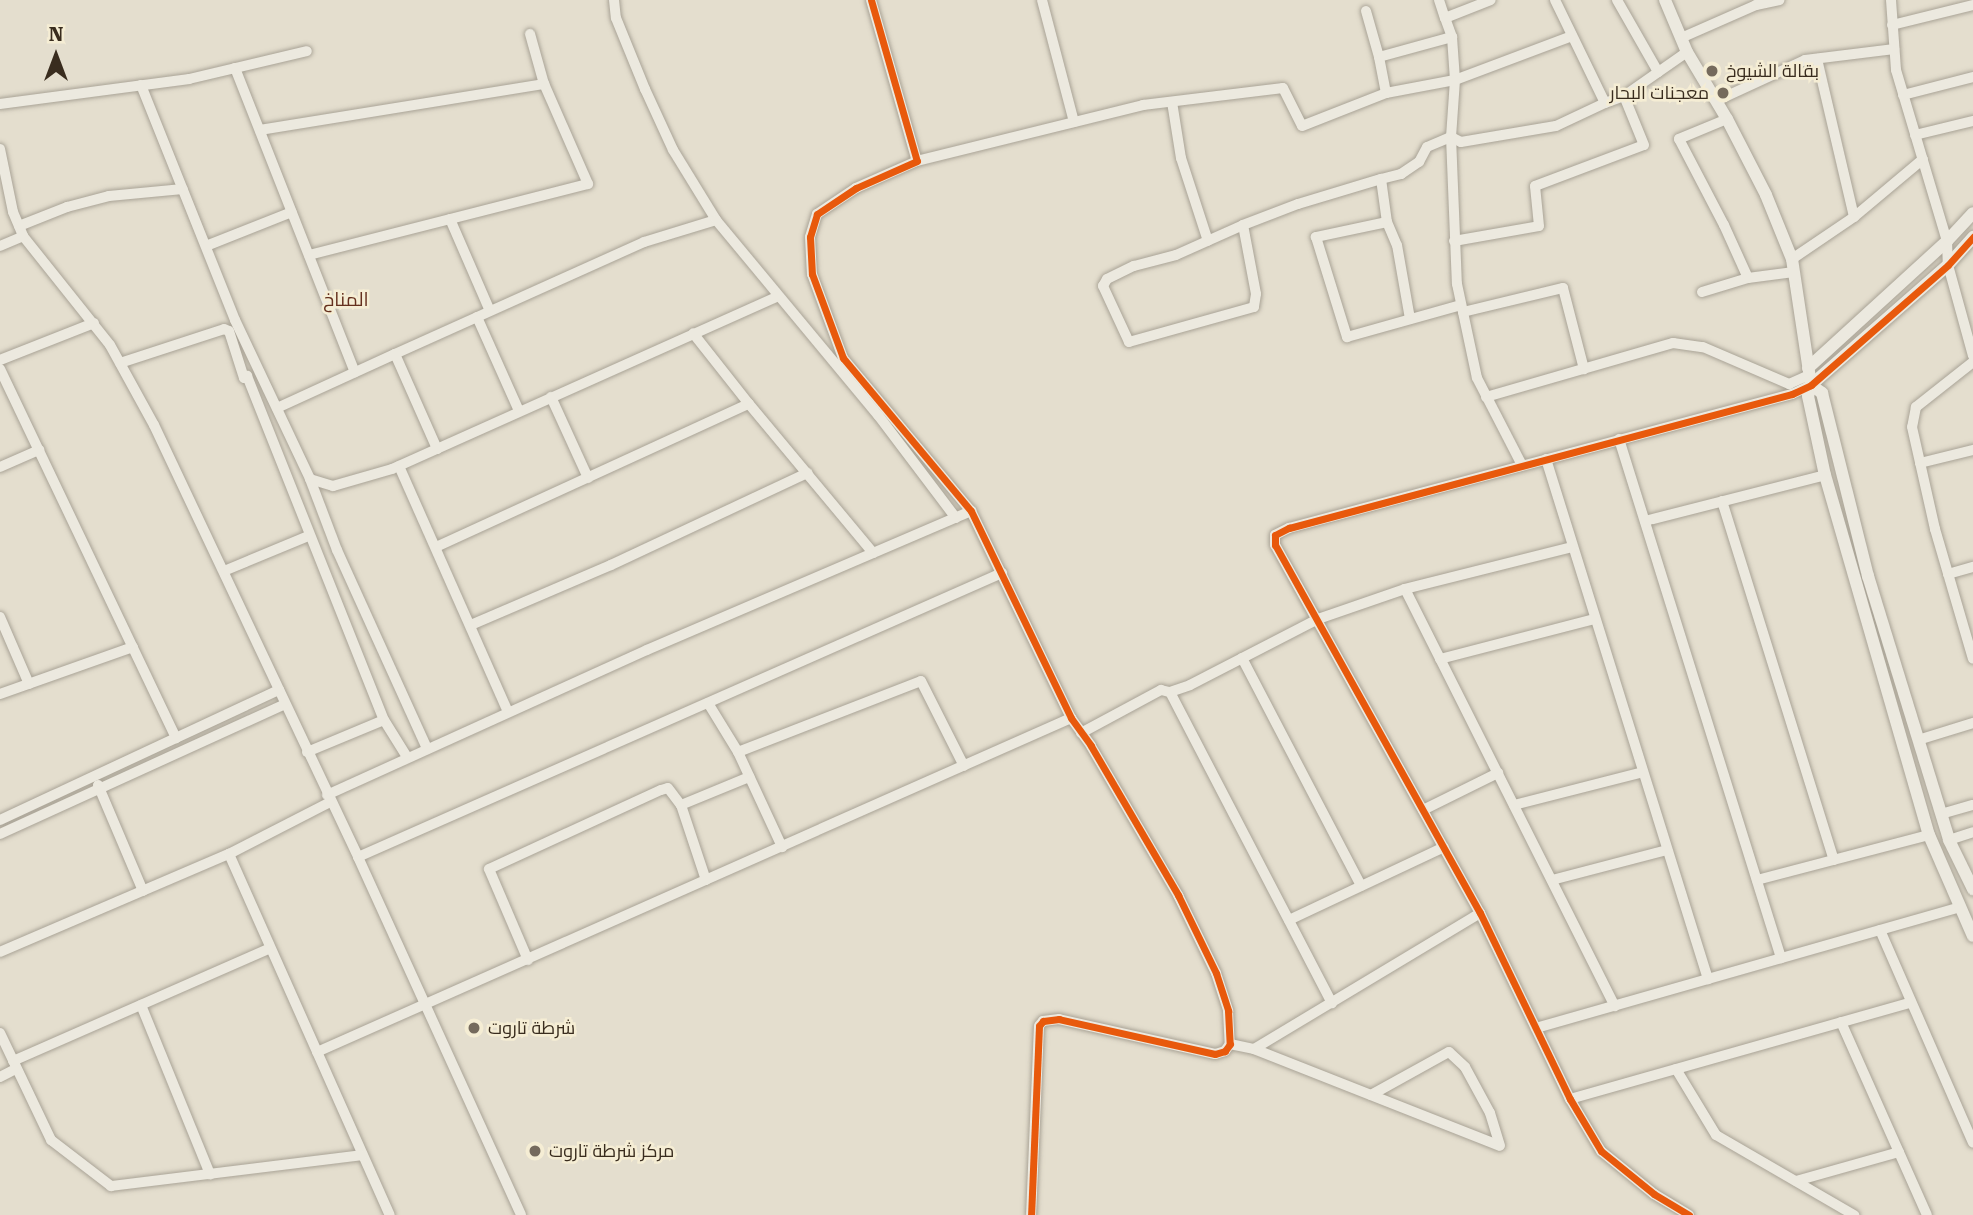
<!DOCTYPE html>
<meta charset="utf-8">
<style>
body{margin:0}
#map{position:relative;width:1973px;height:1215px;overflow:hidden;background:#e4dece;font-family:"Roboto Serif",Cairo,serif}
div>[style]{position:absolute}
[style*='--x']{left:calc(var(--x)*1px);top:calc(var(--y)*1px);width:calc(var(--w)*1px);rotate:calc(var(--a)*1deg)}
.roads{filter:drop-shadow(0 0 2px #a9a396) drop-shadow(0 0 2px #a9a396)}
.minor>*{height:10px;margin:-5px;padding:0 5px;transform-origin:5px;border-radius:5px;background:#ece9df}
.tertiary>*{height:12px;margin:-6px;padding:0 6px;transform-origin:6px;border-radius:6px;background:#ece9df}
.cycleway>*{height:7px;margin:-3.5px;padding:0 3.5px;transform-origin:3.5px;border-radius:3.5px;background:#e8590c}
.dots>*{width:19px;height:19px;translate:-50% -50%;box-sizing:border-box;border:4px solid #f5edd4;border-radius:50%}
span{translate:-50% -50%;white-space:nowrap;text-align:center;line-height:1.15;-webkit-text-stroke:5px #f5edd4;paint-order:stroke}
.poi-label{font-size:18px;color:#392c1e}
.left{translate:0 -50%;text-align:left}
.right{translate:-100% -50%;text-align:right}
.neighbourhood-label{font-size:19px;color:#65301e}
.north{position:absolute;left:21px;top:21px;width:70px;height:70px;-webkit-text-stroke:5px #f5edd4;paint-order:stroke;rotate:0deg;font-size:19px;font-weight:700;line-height:28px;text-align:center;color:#392c1e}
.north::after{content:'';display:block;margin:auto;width:24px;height:32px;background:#392c1e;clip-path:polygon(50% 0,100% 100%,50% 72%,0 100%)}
</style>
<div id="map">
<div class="roads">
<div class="minor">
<div style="--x:614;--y:0;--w:18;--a:84"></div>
<div style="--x:616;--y:18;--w:77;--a:67.8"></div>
<div style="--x:645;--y:89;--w:67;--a:65.3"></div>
<div style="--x:673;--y:150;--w:82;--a:58.4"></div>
<div style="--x:871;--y:0;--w:167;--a:74.1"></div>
<div style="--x:917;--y:161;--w:67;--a:156.1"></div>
<div style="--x:856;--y:188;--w:47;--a:146.3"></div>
<div style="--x:817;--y:214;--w:24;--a:107"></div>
<div style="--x:810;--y:237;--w:37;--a:87"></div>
<div style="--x:812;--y:274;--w:90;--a:69.7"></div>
<div style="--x:843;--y:358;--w:199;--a:50.1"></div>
<div style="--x:971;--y:511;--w:230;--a:64.2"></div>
<div style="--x:1071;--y:718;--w:34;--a:54"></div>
<div style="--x:1091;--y:746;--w:173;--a:59.7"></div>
<div style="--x:1178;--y:895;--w:87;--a:64"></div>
<div style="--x:1216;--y:973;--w:40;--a:72"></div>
<div style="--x:1228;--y:1011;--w:33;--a:87"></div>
<div style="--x:1230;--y:1044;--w:9;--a:126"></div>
<div style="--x:1225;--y:1051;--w:10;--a:163"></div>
<div style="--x:1215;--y:1054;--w:160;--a:-167.4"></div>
<div style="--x:1059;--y:1019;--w:16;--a:173"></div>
<div style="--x:1043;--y:1021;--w:6;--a:129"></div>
<div style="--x:1039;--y:1026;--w:189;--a:92.4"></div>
<div style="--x:1042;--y:0;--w:126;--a:75.3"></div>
<div style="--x:1439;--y:0;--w:19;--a:72"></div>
<div style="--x:1555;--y:0;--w:114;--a:64.1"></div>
<div style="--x:1605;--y:103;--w:20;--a:-20"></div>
<div style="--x:1624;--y:96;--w:77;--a:-34.9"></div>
<div style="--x:1617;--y:0;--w:83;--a:60.3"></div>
<div style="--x:1891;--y:0;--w:70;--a:85.9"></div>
<div style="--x:1896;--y:70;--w:178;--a:73.4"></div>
<div style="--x:1947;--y:241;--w:24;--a:88"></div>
<div style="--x:1948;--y:265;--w:94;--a:74.6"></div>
<div style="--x:1366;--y:11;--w:48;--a:74.2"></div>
<div style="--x:1892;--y:25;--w:83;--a:-13.9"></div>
<div style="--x:1452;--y:37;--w:43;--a:86"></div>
<div style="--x:1455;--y:80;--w:125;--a:-20.6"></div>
<div style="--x:1681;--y:38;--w:82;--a:-23.7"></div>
<div style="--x:1756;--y:5;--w:24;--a:-12"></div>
<div style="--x:1817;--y:59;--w:162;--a:76.8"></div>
<div style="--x:235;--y:68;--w:327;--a:68.5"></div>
<div style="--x:141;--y:85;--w:253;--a:68.2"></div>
<div style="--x:235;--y:320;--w:176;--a:64.7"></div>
<div style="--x:310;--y:479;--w:76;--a:69.2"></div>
<div style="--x:337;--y:550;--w:217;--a:65.6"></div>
<div style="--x:1386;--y:93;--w:70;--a:-10.7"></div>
<div style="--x:1455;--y:80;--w:57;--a:94"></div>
<div style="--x:1451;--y:137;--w:11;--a:27"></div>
<div style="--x:1461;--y:142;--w:96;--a:-9.6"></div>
<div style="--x:1556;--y:126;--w:54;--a:-25.1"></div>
<div style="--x:1903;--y:95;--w:72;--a:-14.4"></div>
<div style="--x:1716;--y:101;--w:98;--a:-24.7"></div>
<div style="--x:1805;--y:60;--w:90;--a:-7"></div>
<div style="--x:1172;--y:102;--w:57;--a:80.9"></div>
<div style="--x:1181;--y:158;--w:87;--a:72"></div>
<div style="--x:0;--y:104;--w:191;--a:-7.5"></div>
<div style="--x:189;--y:79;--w:121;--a:-13.3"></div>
<div style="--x:1727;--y:119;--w:52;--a:157.4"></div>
<div style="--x:1679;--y:139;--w:97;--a:62.4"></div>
<div style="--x:1724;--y:225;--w:58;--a:65.6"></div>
<div style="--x:1748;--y:278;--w:46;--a:-7.4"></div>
<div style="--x:260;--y:130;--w:288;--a:-9.2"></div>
<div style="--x:544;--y:84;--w:52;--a:-105.6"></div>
<div style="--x:1915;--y:135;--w:60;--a:-13.6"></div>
<div style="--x:0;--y:149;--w:64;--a:78.3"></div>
<div style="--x:13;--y:212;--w:26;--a:67"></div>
<div style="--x:23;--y:236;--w:139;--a:51.4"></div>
<div style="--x:110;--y:345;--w:91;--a:61.2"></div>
<div style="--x:154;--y:425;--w:478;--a:64.7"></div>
<div style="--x:358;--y:857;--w:393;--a:65.5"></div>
<div style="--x:917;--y:161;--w:233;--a:-13.9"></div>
<div style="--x:1143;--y:105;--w:141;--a:-6.9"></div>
<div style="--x:1283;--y:88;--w:42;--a:63.4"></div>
<div style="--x:1302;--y:126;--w:90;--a:-21.4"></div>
<div style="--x:1386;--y:93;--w:37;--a:-101"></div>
<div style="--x:1379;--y:57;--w:76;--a:-15.3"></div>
<div style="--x:1452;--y:37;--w:20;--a:-110"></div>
<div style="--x:1445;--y:18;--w:49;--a:-21.4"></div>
<div style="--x:1381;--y:179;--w:21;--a:-14"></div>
<div style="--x:1401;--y:174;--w:22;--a:-34"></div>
<div style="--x:1419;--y:162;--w:17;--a:-62"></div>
<div style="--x:1427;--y:147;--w:26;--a:-23"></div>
<div style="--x:1451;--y:137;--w:147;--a:87.7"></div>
<div style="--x:1457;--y:284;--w:96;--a:78"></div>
<div style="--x:1477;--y:378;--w:98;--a:62.7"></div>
<div style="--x:450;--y:219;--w:100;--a:66.5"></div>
<div style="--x:1387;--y:222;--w:25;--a:67"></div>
<div style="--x:1397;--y:245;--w:75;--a:80"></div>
<div style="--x:1243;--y:225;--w:70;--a:79.3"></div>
<div style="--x:1256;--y:294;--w:13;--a:99"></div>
<div style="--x:1254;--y:307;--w:130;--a:164.4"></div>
<div style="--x:1129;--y:342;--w:62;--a:-114.9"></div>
<div style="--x:1103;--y:286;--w:8;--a:-60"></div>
<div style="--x:1107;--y:279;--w:30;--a:-26"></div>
<div style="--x:1134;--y:266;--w:43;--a:-14.7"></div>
<div style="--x:1176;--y:255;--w:73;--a:-24.1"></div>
<div style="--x:1243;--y:225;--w:59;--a:-20.9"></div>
<div style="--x:1298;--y:204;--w:87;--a:-16.8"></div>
<div style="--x:1381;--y:179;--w:43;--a:82.1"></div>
<div style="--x:1387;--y:222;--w:73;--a:168.1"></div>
<div style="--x:1316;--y:237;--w:105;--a:72.8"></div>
<div style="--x:1347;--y:337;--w:118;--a:-15.7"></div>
<div style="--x:19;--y:226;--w:52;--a:-21.6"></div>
<div style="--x:67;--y:207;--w:43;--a:-14.7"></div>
<div style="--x:109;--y:196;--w:74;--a:-5.4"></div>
<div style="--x:1454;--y:241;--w:86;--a:-10"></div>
<div style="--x:1539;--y:226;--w:40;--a:-95.7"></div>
<div style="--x:1535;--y:186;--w:116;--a:-20.6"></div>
<div style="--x:1644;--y:145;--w:53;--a:-112.2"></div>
<div style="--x:0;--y:246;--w:25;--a:-23"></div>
<div style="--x:206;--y:246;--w:92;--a:-21.6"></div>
<div style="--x:309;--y:255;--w:288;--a:-14.3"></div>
<div style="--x:588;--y:184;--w:109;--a:-113.7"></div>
<div style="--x:1792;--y:259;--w:75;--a:-34.1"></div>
<div style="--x:1854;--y:217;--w:90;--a:-40"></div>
<div style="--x:1702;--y:292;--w:48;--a:-16.9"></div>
<div style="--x:1463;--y:312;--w:103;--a:-13.5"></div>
<div style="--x:1563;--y:288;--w:84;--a:75.5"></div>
<div style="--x:477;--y:317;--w:103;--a:65.9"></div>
<div style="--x:395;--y:354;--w:273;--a:-24.2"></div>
<div style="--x:644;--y:242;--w:75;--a:-17"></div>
<div style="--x:716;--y:220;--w:254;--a:50.3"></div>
<div style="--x:878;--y:415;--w:129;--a:52.9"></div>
<div style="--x:0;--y:360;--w:101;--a:-21.5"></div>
<div style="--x:1973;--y:362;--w:73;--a:141.7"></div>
<div style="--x:1916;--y:407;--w:20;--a:101"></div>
<div style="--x:1912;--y:427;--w:105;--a:77.3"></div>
<div style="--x:1935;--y:529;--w:135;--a:73.7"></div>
<div style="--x:120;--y:363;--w:109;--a:-18.1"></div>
<div style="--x:224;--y:329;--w:5;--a:22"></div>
<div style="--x:229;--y:331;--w:49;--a:72.3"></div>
<div style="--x:244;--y:378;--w:4;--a:-34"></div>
<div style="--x:247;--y:376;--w:370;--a:68.3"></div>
<div style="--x:384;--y:720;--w:44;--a:58.1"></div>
<div style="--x:0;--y:369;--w:409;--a:64.5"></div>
<div style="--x:551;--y:397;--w:89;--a:65.4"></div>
<div style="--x:1486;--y:397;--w:195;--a:-16.1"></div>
<div style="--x:1673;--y:343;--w:30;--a:8"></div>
<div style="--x:1703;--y:347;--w:94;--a:23.3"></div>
<div style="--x:1789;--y:384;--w:22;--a:-24"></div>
<div style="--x:749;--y:404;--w:194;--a:50.2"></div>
<div style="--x:277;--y:408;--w:130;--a:-24.6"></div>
<div style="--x:395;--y:354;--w:104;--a:66.1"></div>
<div style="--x:1619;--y:439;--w:544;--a:72.66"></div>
<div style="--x:1546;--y:459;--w:545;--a:72.7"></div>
<div style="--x:1920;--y:463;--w:55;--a:-13.8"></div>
<div style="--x:399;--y:466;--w:269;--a:66.1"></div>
<div style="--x:0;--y:467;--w:43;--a:-23.6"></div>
<div style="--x:310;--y:479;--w:24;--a:17"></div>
<div style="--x:333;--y:486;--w:61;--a:-16.1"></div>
<div style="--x:392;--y:469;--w:423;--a:-24.1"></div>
<div style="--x:1722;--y:501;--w:376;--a:72.7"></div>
<div style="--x:1645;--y:521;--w:186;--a:-14.3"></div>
<div style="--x:436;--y:547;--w:344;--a:-24.6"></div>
<div style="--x:749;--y:404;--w:90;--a:-128.3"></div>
<div style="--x:224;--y:571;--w:91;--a:-22.6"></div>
<div style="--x:1948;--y:574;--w:26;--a:-16"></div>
<div style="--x:1405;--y:589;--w:467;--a:63.3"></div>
<div style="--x:0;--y:617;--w:73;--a:66.6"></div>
<div style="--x:471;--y:625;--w:152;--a:-23.2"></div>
<div style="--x:611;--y:565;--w:217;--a:-25.1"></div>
<div style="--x:1242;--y:658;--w:257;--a:62.4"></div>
<div style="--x:1440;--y:659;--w:160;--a:-14.5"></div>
<div style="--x:1170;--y:692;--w:351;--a:62.5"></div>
<div style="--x:0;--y:694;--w:141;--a:-19.5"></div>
<div style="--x:708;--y:703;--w:57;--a:58.5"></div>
<div style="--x:738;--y:752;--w:105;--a:65.1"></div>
<div style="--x:1081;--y:733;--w:91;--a:-28.3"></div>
<div style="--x:1161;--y:690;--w:9;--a:13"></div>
<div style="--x:1170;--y:692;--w:21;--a:-19"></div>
<div style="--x:1190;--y:685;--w:144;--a:-27.3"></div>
<div style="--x:1318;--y:619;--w:92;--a:-19"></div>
<div style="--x:1405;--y:589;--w:172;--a:-14.1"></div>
<div style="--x:1918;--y:740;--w:58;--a:-17.2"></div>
<div style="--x:307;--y:752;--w:83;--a:-22.6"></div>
<div style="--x:738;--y:752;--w:196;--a:-21.2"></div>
<div style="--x:921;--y:681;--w:95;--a:63.2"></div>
<div style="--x:98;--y:785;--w:115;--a:67"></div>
<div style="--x:327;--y:795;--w:351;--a:-24.4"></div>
<div style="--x:647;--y:650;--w:353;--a:-23.2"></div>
<div style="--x:681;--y:805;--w:74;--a:-22.4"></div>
<div style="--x:1514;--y:805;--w:133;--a:-14.3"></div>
<div style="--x:1423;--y:810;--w:84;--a:-26.3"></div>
<div style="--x:1941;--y:814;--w:33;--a:-16"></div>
<div style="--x:0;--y:820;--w:308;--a:-25"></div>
<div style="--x:0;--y:834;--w:313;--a:-24.5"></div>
<div style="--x:1949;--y:840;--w:25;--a:-18"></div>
<div style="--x:229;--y:854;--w:395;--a:66"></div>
<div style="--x:358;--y:857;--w:704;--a:-23.8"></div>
<div style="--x:1552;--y:880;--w:119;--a:-14.6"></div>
<div style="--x:1757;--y:880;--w:178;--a:-14.7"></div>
<div style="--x:1289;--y:920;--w:171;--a:-25.2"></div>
<div style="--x:1880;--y:930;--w:232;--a:66.4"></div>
<div style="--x:0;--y:952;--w:249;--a:-23.2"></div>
<div style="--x:229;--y:854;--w:114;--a:-27.2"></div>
<div style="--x:528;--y:960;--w:99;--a:-113.2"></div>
<div style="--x:489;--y:869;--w:189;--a:-24.7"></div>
<div style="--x:661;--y:790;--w:7;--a:-16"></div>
<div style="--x:668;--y:788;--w:21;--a:53"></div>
<div style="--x:681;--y:805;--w:79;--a:71.6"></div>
<div style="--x:141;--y:1005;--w:183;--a:67.8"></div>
<div style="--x:1841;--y:1022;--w:211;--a:66"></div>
<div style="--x:1536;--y:1028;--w:441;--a:-15.9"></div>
<div style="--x:0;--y:1033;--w:119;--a:64.5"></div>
<div style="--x:51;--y:1140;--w:76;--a:37.5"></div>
<div style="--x:111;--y:1186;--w:253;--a:-7"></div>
<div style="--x:1230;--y:1044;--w:25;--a:12"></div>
<div style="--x:1254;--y:1049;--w:264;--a:-31"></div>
<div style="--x:1254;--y:1049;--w:264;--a:21.5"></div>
<div style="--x:317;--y:1052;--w:825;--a:-23.89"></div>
<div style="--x:13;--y:1061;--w:281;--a:-23.7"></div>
<div style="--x:1676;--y:1069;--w:77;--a:58.8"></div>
<div style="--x:1716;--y:1135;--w:160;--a:30.1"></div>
<div style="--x:0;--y:1077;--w:18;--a:-27"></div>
<div style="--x:1371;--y:1095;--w:89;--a:-28.9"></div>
<div style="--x:1449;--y:1052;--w:22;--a:43"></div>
<div style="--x:1465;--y:1067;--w:52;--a:61.5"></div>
<div style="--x:1490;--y:1113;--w:34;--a:73"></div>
<div style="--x:1570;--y:1099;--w:352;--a:-15.8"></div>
<div style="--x:1796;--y:1181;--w:107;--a:-15.7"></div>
<div style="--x:1689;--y:1215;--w:41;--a:-149"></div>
<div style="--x:1654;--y:1194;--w:68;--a:-140.9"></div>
<div style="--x:1601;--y:1151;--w:61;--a:-120.8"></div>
<div style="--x:1570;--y:1099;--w:207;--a:-115.8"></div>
<div style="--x:1480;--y:913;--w:421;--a:-119.1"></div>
<div style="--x:1275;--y:545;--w:10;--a:-90"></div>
<div style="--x:1275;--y:535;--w:16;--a:-27"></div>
<div style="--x:1289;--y:528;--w:521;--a:-14.92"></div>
<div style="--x:1792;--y:394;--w:21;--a:-25"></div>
</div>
<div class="tertiary">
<div style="--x:1665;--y:0;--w:56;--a:67.1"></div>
<div style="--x:1687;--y:52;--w:78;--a:59.2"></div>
<div style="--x:1727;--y:119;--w:85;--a:62.8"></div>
<div style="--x:1766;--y:195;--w:69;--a:67.9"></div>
<div style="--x:1792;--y:259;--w:127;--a:81.4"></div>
<div style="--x:1811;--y:385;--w:11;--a:105"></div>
<div style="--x:1808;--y:396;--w:81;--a:77.9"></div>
<div style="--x:1825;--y:475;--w:375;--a:73.9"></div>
<div style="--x:1929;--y:835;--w:110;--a:66.5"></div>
<div style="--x:1808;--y:368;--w:188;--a:-42.4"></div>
<div style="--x:1947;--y:241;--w:38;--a:-47"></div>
<div style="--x:1811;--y:385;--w:14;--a:36"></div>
<div style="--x:1822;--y:393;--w:189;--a:75.9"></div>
<div style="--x:1868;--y:576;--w:276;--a:72.9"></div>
<div style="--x:1949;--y:840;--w:55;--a:63.9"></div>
<div style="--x:1811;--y:385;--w:182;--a:-41.2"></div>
<div style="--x:1948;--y:265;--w:38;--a:-48"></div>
</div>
</div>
<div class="cycleway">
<div style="--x:871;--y:0;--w:167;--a:74.1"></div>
<div style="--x:917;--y:161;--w:67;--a:156.1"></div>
<div style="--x:856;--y:188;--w:47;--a:146.3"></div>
<div style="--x:817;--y:214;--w:24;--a:107"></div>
<div style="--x:810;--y:237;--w:37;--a:87"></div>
<div style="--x:812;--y:274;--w:90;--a:69.7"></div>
<div style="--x:843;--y:358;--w:199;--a:50.1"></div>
<div style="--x:971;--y:511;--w:230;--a:64.2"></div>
<div style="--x:1071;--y:718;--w:34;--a:54"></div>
<div style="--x:1091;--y:746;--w:173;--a:59.7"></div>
<div style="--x:1178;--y:895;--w:87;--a:64"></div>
<div style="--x:1216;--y:973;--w:40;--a:72"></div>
<div style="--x:1228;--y:1011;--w:33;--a:87"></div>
<div style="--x:1230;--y:1044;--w:9;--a:126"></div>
<div style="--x:1225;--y:1051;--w:10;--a:163"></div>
<div style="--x:1215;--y:1054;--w:160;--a:-167.4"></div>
<div style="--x:1059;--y:1019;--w:16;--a:173"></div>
<div style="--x:1043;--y:1021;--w:6;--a:129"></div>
<div style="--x:1039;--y:1026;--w:189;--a:92.4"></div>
<div style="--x:1689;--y:1215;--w:41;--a:-149"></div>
<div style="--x:1654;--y:1194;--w:68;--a:-140.9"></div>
<div style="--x:1601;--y:1151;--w:61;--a:-120.8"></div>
<div style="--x:1570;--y:1099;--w:207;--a:-115.8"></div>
<div style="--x:1480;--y:913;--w:421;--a:-119.1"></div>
<div style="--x:1275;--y:545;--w:10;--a:-90"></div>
<div style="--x:1275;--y:535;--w:16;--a:-27"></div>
<div style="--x:1289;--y:528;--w:521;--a:-14.92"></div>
<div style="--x:1792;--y:394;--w:21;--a:-25"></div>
<div style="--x:1811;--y:385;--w:182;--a:-41.2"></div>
<div style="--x:1948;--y:265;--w:38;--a:-48"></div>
</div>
<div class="dots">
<div style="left:1712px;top:71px;background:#756a5c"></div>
<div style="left:1723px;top:93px;background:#756a5c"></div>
<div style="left:474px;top:1028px;background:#756a5c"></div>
<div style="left:535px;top:1151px;background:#756a5c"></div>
</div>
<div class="poi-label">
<span class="left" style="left:1726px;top:71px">بقالة الشيوخ</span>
<span class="right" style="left:1709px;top:93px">معجنات البحار</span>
<span class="left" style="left:488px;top:1028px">شرطة تاروت</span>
<span class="left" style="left:549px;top:1151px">مركز شرطة تاروت</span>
</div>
<div class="neighbourhood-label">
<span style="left:346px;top:300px">المناخ</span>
</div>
<div class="north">N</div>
</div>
